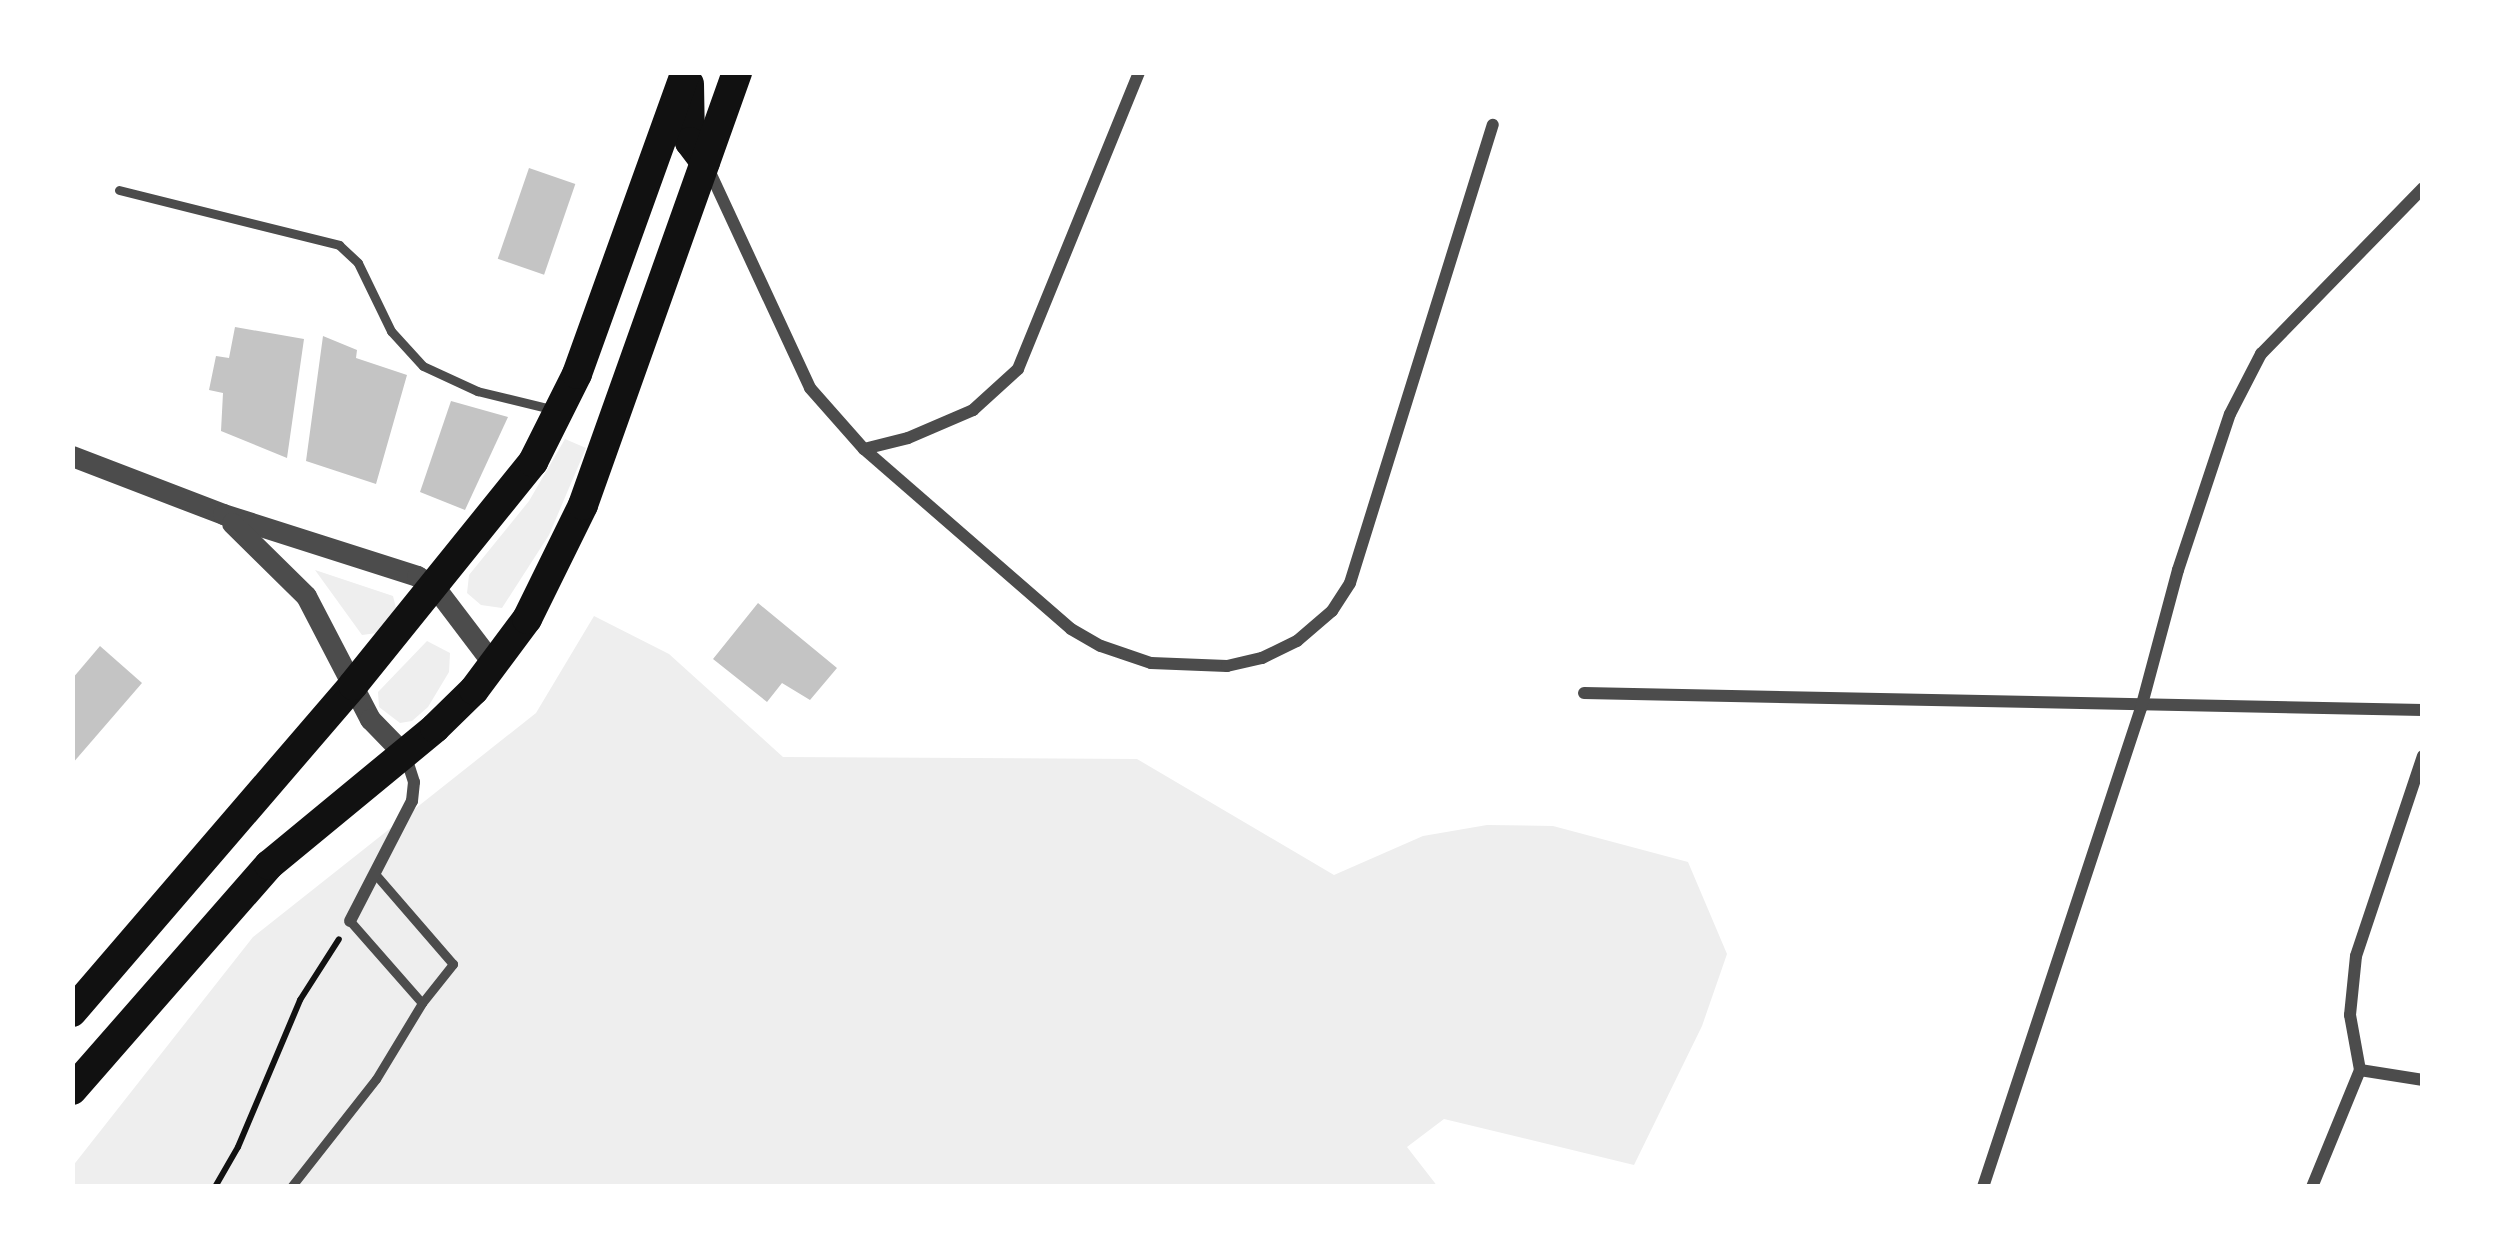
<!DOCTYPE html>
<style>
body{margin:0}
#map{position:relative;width:2495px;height:1259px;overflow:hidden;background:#fff;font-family:Barlow,sans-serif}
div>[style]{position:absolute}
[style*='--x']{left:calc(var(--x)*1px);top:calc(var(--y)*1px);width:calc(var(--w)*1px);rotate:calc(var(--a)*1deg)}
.green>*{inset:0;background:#eee}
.building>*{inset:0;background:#c4c4c4;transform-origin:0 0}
.path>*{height:6px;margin:-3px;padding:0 3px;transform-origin:3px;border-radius:3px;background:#111}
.service>*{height:9px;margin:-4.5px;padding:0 4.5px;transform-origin:4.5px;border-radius:4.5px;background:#4c4c4c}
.minor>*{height:12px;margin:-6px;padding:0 6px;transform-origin:6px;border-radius:6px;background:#4c4c4c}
.tertiary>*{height:21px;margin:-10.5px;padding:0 10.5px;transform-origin:10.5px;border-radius:10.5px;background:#4c4c4c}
.primary>*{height:30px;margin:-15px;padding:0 15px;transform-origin:15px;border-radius:15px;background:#111}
span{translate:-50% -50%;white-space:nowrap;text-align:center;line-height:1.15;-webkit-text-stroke:12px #fff;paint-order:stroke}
.frame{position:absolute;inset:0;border:75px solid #fff;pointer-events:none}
</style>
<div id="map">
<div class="green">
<div style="clip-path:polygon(565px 439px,586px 448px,549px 535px,502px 608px,481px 605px,467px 593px,469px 575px,529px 501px)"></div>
<div style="clip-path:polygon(315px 570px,393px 596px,396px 608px,377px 633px,362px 635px)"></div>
<div style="clip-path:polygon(594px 616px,669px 654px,783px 757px,1137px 759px,1334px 875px,1423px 836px,1487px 825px,1553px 826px,1688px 862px,1727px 954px,1702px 1026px,1634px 1165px,1444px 1119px,1407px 1147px,1438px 1187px,72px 1187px,72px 1167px,253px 937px,536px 713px)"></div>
<div style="clip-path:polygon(427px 641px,450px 653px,449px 672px,428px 707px,412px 721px,400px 723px,379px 707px,378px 692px)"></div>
</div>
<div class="building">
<div style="left:529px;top:168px;width:49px;height:96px;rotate:19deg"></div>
<div style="clip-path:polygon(235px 327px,304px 339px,287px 458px,221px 431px,223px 393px,209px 390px,216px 356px,229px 358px)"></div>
<div style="clip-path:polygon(323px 336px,357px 350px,356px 358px,407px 375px,376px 484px,306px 461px)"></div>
<div style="clip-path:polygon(451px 401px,508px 417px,465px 510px,420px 492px)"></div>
<div style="clip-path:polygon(758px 603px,837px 668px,810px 700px,782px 683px,767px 702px,713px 659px)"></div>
<div style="clip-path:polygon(100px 646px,142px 683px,72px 764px,72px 679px)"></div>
</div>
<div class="path">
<div style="--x:215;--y:1187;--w:46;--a:-60.1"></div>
<div style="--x:238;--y:1147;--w:160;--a:-67.1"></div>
<div style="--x:300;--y:1000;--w:72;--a:-57.4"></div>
</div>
<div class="service">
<div style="--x:119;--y:190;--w:227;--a:14"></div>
<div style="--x:339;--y:245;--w:26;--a:43"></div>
<div style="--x:358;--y:263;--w:76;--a:64.1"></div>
<div style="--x:391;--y:331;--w:47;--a:47.6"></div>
<div style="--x:423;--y:366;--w:60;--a:24.8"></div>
<div style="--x:477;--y:391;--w:80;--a:13.7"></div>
<div style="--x:350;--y:921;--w:109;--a:48.7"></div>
<div style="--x:291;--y:1187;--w:137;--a:-51.8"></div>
<div style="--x:376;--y:1079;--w:89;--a:-58.8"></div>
<div style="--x:422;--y:1003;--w:50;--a:-51.5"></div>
<div style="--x:453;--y:964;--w:118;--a:-130.9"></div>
</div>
<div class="minor">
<div style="--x:708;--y:168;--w:242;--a:65.1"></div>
<div style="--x:810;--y:388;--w:81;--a:48.5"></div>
<div style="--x:864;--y:449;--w:274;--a:41"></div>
<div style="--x:1071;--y:629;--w:34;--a:30"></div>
<div style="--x:1101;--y:646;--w:53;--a:18.8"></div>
<div style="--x:1151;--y:663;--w:76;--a:2.3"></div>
<div style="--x:1227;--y:666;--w:36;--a:-13"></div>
<div style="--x:1262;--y:658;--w:39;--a:-26"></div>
<div style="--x:1297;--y:641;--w:46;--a:-40.6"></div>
<div style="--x:1332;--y:611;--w:33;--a:-57"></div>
<div style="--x:1350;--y:583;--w:480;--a:-72.7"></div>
<div style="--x:864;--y:449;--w:45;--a:-14"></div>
<div style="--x:908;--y:438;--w:71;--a:-23.3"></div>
<div style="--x:973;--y:410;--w:61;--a:-42.3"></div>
<div style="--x:1018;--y:369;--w:321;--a:-67.8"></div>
<div style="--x:1584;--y:693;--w:839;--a:1.16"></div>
<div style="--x:350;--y:921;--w:135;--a:-62.7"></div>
<div style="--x:412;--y:801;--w:19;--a:-84"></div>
<div style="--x:414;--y:782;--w:28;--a:-108"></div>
<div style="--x:2360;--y:1070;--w:64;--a:9"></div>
<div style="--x:1983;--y:1187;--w:504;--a:-71.74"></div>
<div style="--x:2141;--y:708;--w:143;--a:-75"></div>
<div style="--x:2178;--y:570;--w:164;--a:-71.6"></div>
<div style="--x:2230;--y:414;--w:68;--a:-62.7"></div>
<div style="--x:2261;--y:354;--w:232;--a:-45.7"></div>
<div style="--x:2312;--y:1187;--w:126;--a:-67.7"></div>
<div style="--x:2360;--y:1070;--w:56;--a:-100.3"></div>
<div style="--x:2350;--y:1015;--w:59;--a:-84.2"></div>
<div style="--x:2356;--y:956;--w:211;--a:-71.5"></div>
</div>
<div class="tertiary">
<div style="--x:72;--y:456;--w:162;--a:21"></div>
<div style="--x:223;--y:514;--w:204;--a:17.7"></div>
<div style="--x:417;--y:576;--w:20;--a:30"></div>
<div style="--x:434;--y:586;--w:99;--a:52.8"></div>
<div style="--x:232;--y:523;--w:104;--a:44.6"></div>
<div style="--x:306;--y:596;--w:139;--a:62.5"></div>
<div style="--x:370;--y:719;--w:50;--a:45.8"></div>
</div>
<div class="primary">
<div style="--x:689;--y:84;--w:58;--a:89"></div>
<div style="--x:690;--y:142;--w:25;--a:53"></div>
<div style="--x:72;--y:1012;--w:431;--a:-49.3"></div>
<div style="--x:353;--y:685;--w:287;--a:-51.1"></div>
<div style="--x:533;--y:462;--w:98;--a:-63.4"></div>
<div style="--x:577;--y:374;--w:321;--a:-70.2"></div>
<div style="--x:72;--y:1090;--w:299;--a:-48.8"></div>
<div style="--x:269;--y:865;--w:215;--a:-39.5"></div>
<div style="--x:435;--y:728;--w:54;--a:-44.3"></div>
<div style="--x:474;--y:690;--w:89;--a:-53.3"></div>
<div style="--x:527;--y:619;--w:127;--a:-63.8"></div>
<div style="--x:583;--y:505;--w:460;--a:-70.4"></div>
</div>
<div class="frame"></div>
</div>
